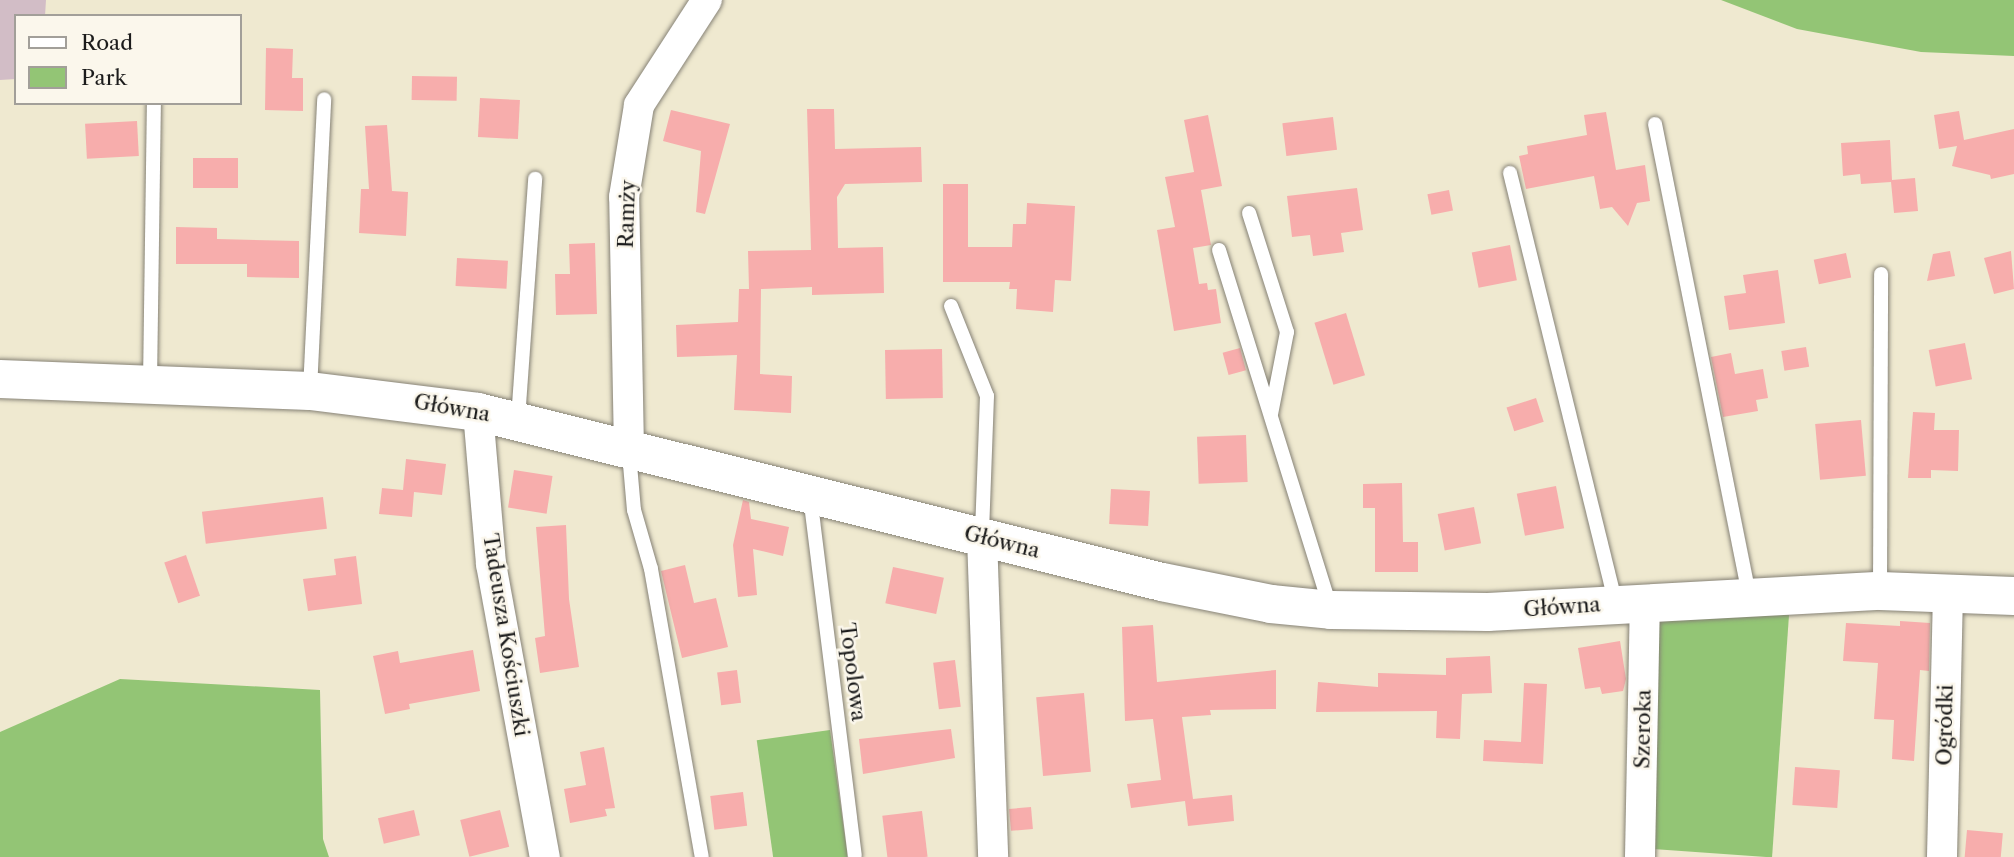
<!DOCTYPE html>
<meta charset="utf-8">
<style>
body{margin:0}
#map{position:relative;width:2014px;height:857px;overflow:hidden;background:#efe9d0;font-family:"Libre Caslon Text",serif}
div>[style]{position:absolute}
[style*='--x']{left:calc(var(--x)*1px);top:calc(var(--y)*1px);width:calc(var(--w)*1px);rotate:calc(var(--a)*1deg)}
.industrial>*{inset:0;background:#d2bdc6}
.green>*{inset:0;background:#93c575;transform-origin:0 0}
.building>*{inset:0;background:#f7adac;transform-origin:0 0}
.roads{filter:drop-shadow(0 0 2px #868276) drop-shadow(0 0 2px #868276)}
.service>*{height:14px;margin:-7px;padding:0 7px;transform-origin:7px;border-radius:7px;background:#fff}
.minor>*{height:30px;margin:-15px;padding:0 15px;transform-origin:15px;border-radius:15px;background:#fff}
.secondary>*{height:38px;margin:-19px;padding:0 19px;transform-origin:19px;border-radius:19px;background:#fff}
span{translate:-50% -50%;white-space:nowrap;text-align:center;line-height:1.15;-webkit-text-stroke:5px #fbf7ec;paint-order:stroke}
.street-label{font-size:21px;color:#1c1c1c}
.legend{position:absolute;left:14px;top:14px;width:228px;height:91px;box-sizing:border-box;background:#fbf7ec;border:2px solid #a29f99;margin:0;padding:9px 12px;list-style:none;font-size:21px;color:#1c1c1c}
.legend li{display:flex;align-items:center;gap:14px;height:35px}
.legend b{width:35px;border:2px solid #a29f99}
</style>
<div id="map">
<div class="industrial">
<div style="clip-path:polygon(0 0,46px 0,45px 16px,16px 16px,16px 79px,0 80px)"></div>
</div>
<div class="green">
<div style="clip-path:polygon(1721px 0,2014px 0,2014px 56px,1921px 52px,1797px 29px)"></div>
<div style="left:1789px;top:615px;width:243px;height:130px;rotate:94deg"></div>
<div style="clip-path:polygon(120px 679px,320px 690px,323px 839px,329px 857px,0 857px,0 732px)"></div>
<div style="left:830px;top:730px;width:128px;height:74px;rotate:82deg"></div>
</div>
<div class="building">
<div style="clip-path:polygon(266px 48px,293px 49px,292px 78px,303px 78px,303px 111px,265px 110px)"></div>
<div style="left:412px;top:76px;width:45px;height:24px;rotate:1deg"></div>
<div style="left:480px;top:98px;width:40px;height:39px;rotate:3deg"></div>
<div style="clip-path:polygon(807px 109px,834px 109px,835px 149px,921px 147px,922px 182px,845px 184px,837px 197px,838px 248px,883px 247px,884px 293px,812px 295px,812px 287px,761px 289px,760px 374px,792px 376px,791px 413px,734px 410px,737px 355px,677px 357px,676px 325px,738px 322px,739px 289px,749px 289px,748px 251px,811px 250px)"></div>
<div style="clip-path:polygon(671px 110px,730px 124px,705px 214px,696px 212px,701px 151px,663px 141px)"></div>
<div style="clip-path:polygon(1959px 111px,1964px 140px,2014px 129px,2014px 174px,1991px 179px,1990px 175px,1952px 166px,1957px 146px,1939px 149px,1934px 115px)"></div>
<div style="clip-path:polygon(1606px 112px,1616px 170px,1645px 165px,1650px 201px,1637px 203px,1628px 226px,1612px 207px,1600px 209px,1594px 176px,1526px 189px,1519px 156px,1528px 154px,1527px 146px,1587px 135px,1584px 115px)"></div>
<div style="clip-path:polygon(1208px 115px,1222px 186px,1201px 190px,1211px 245px,1193px 248px,1199px 284px,1207px 283px,1208px 290px,1216px 289px,1221px 323px,1174px 331px,1157px 230px,1175px 227px,1165px 177px,1194px 172px,1184px 120px)"></div>
<div style="left:1333px;top:117px;width:33px;height:51px;rotate:83deg"></div>
<div style="left:137px;top:121px;width:35px;height:52px;rotate:87deg"></div>
<div style="clip-path:polygon(387px 125px,392px 191px,408px 192px,406px 236px,359px 233px,361px 189px,369px 189px,365px 126px)"></div>
<div style="clip-path:polygon(1890px 140px,1892px 180px,1915px 178px,1918px 211px,1894px 213px,1891px 182px,1861px 184px,1860px 174px,1843px 176px,1841px 143px)"></div>
<div style="left:193px;top:158px;width:45px;height:30px"></div>
<div style="clip-path:polygon(943px 184px,968px 184px,968px 247px,1012px 247px,1013px 224px,1026px 224px,1027px 203px,1075px 206px,1071px 281px,1055px 280px,1053px 312px,1016px 309px,1017px 289px,1009px 289px,1010px 282px,943px 282px)"></div>
<div style="clip-path:polygon(1357px 188px,1363px 230px,1341px 233px,1344px 252px,1313px 256px,1310px 235px,1292px 237px,1287px 196px)"></div>
<div style="left:1449px;top:190px;width:21px;height:22px;rotate:79deg"></div>
<div style="clip-path:polygon(176px 227px,217px 228px,217px 239px,299px 241px,299px 278px,247px 277px,247px 264px,176px 264px)"></div>
<div style="clip-path:polygon(595px 243px,597px 314px,556px 315px,555px 274px,570px 274px,569px 244px)"></div>
<div style="left:1510px;top:245px;width:36px;height:39px;rotate:79deg"></div>
<div style="clip-path:polygon(1950px 251px,1955px 276px,1927px 281px,1933px 254px)"></div>
<div style="clip-path:polygon(2011px 251px,2014px 289px,1994px 294px,1984px 258px)"></div>
<div style="left:1846px;top:253px;width:25px;height:33px;rotate:78deg"></div>
<div style="left:457px;top:258px;width:51px;height:28px;rotate:3deg"></div>
<div style="clip-path:polygon(1778px 270px,1785px 323px,1729px 330px,1724px 296px,1746px 293px,1743px 275px)"></div>
<div style="left:1346px;top:313px;width:65px;height:33px;rotate:73deg"></div>
<div style="left:1965px;top:343px;width:37px;height:37px;rotate:79deg"></div>
<div style="left:1806px;top:347px;width:20px;height:25px;rotate:81deg"></div>
<div style="left:1240px;top:348px;width:23px;height:18px;rotate:75deg"></div>
<div style="left:942px;top:349px;width:49px;height:57px;rotate:89deg"></div>
<div style="clip-path:polygon(1731px 353px,1735px 374px,1763px 369px,1768px 398px,1756px 400px,1758px 411px,1723px 417px,1711px 357px)"></div>
<div style="left:1536px;top:398px;width:25px;height:31px;rotate:72deg"></div>
<div style="clip-path:polygon(1913px 412px,1935px 413px,1934px 430px,1959px 430px,1958px 471px,1931px 470px,1931px 478px,1908px 478px)"></div>
<div style="left:1861px;top:420px;width:56px;height:46px;rotate:85deg"></div>
<div style="left:1246px;top:435px;width:47px;height:49px;rotate:88deg"></div>
<div style="clip-path:polygon(406px 459px,446px 464px,442px 495px,414px 492px,412px 517px,379px 514px,382px 488px,403px 490px)"></div>
<div style="left:514px;top:470px;width:39px;height:38px;rotate:9deg"></div>
<div style="clip-path:polygon(1402px 483px,1403px 542px,1418px 542px,1418px 572px,1375px 572px,1375px 508px,1363px 508px,1363px 484px)"></div>
<div style="left:1556px;top:486px;width:43px;height:40px;rotate:79deg"></div>
<div style="left:1111px;top:489px;width:39px;height:35px;rotate:3deg"></div>
<div style="left:323px;top:497px;width:32px;height:122px;rotate:83deg"></div>
<div style="clip-path:polygon(743px 500px,749px 502px,751px 519px,789px 527px,783px 556px,753px 549px,757px 595px,738px 597px,733px 545px)"></div>
<div style="left:1474px;top:507px;width:37px;height:37px;rotate:79deg"></div>
<div style="clip-path:polygon(566px 525px,569px 599px,579px 667px,540px 673px,535px 638px,545px 636px,536px 527px)"></div>
<div style="left:186px;top:555px;width:43px;height:23px;rotate:71deg"></div>
<div style="clip-path:polygon(356px 556px,362px 604px,308px 611px,303px 579px,336px 575px,334px 559px)"></div>
<div style="clip-path:polygon(685px 565px,694px 603px,716px 598px,728px 647px,682px 658px,661px 571px)"></div>
<div style="left:893px;top:567px;width:52px;height:37px;rotate:12deg"></div>
<div style="clip-path:polygon(1900px 621px,1930px 623px,1929px 671px,1920px 670px,1914px 761px,1892px 759px,1894px 720px,1874px 719px,1878px 663px,1843px 661px,1846px 623px,1900px 626px)"></div>
<div style="clip-path:polygon(1153px 625px,1157px 682px,1276px 670px,1276px 709px,1210px 710px,1211px 715px,1182px 717px,1193px 799px,1232px 795px,1234px 821px,1188px 826px,1185px 801px,1131px 808px,1127px 784px,1161px 780px,1153px 719px,1125px 721px,1122px 627px)"></div>
<div style="clip-path:polygon(1620px 641px,1626px 679px,1623px 691px,1602px 694px,1600px 687px,1585px 689px,1578px 648px)"></div>
<div style="clip-path:polygon(473px 650px,480px 691px,409px 704px,410px 709px,385px 714px,373px 656px,398px 651px,400px 663px)"></div>
<div style="clip-path:polygon(1490px 656px,1492px 693px,1462px 694px,1460px 739px,1436px 738px,1437px 711px,1316px 712px,1318px 682px,1378px 687px,1378px 673px,1446px 675px,1446px 658px)"></div>
<div style="left:955px;top:660px;width:47px;height:22px;rotate:83deg"></div>
<div style="left:737px;top:670px;width:33px;height:20px;rotate:83deg"></div>
<div style="clip-path:polygon(1524px 683px,1547px 684px,1543px 764px,1483px 761px,1484px 740px,1521px 742px)"></div>
<div style="left:1084px;top:693px;width:79px;height:48px;rotate:85deg"></div>
<div style="clip-path:polygon(951px 729px,955px 758px,863px 774px,859px 739px)"></div>
<div style="clip-path:polygon(604px 747px,615px 808px,605px 809px,607px 816px,570px 823px,564px 789px,586px 785px,580px 752px)"></div>
<div style="left:1795px;top:767px;width:45px;height:38px;rotate:4deg"></div>
<div style="left:743px;top:792px;width:34px;height:33px;rotate:83deg"></div>
<div style="left:1031px;top:807px;width:22px;height:22px;rotate:85deg"></div>
<div style="left:414px;top:810px;width:26px;height:37px;rotate:77deg"></div>
<div style="left:500px;top:810px;width:38px;height:41px;rotate:76deg"></div>
<div style="left:922px;top:811px;width:46px;height:40px;rotate:83deg"></div>
<div style="left:1967px;top:830px;width:36px;height:27px;rotate:5deg"></div>
</div>
<div class="roads">
<div class="service">
<div style="--x:1655;--y:124;--w:481;--a:78.7"></div>
<div style="--x:1510;--y:173;--w:443;--a:76.2"></div>
<div style="--x:1249;--y:213;--w:125;--a:72.3"></div>
<div style="--x:1287;--y:332;--w:84;--a:101"></div>
<div style="--x:1219;--y:250;--w:373;--a:72.7"></div>
<div style="--x:951;--y:306;--w:97;--a:68.2"></div>
<div style="--x:987;--y:396;--w:139;--a:92.1"></div>
<div style="--x:150;--y:383;--w:280;--a:-89.2"></div>
<div style="--x:310;--y:390;--w:291;--a:-87.2"></div>
<div style="--x:518;--y:419;--w:241;--a:-85.9"></div>
<div style="--x:629;--y:453;--w:57;--a:85"></div>
<div style="--x:634;--y:510;--w:61;--a:73.9"></div>
<div style="--x:651;--y:569;--w:292;--a:80"></div>
<div style="--x:810;--y:496;--w:362;--a:82.9"></div>
<div style="--x:1880;--y:591;--w:317;--a:-89.8"></div>
</div>
<div class="minor">
<div style="--x:478;--y:412;--w:153;--a:85.1"></div>
<div style="--x:491;--y:564;--w:298;--a:79.6"></div>
<div style="--x:629;--y:449;--w:252;--a:-91.1"></div>
<div style="--x:624;--y:197;--w:93;--a:-80.7"></div>
<div style="--x:639;--y:105;--w:125;--a:-57.1"></div>
<div style="--x:982;--y:537;--w:320;--a:88"></div>
<div style="--x:1640;--y:857;--w:256;--a:-88.9"></div>
<div style="--x:1942;--y:857;--w:263;--a:-88.7"></div>
</div>
<div class="secondary">
<div style="--x:0;--y:379;--w:310;--a:2.2"></div>
<div style="--x:310;--y:391;--w:169;--a:7.1"></div>
<div style="--x:478;--y:412;--w:705;--a:13.96"></div>
<div style="--x:1162;--y:582;--w:111;--a:11.4"></div>
<div style="--x:1271;--y:604;--w:60;--a:5.7"></div>
<div style="--x:1331;--y:610;--w:157;--a:0.7"></div>
<div style="--x:1488;--y:612;--w:393;--a:-3.1"></div>
<div style="--x:1880;--y:591;--w:134;--a:2.1"></div>
</div>
</div>
<div class="street-label">
<span style="left:627px;top:214px;rotate:-88deg">Ramży</span>
<span style="left:452px;top:408px;rotate:10deg">Główna</span>
<span style="left:1002px;top:542px;rotate:14deg">Główna</span>
<span style="left:1562px;top:607px;rotate:-4deg">Główna</span>
<span style="left:506px;top:635px;rotate:81deg">Tadeusza Kościuszki</span>
<span style="left:853px;top:672px;rotate:83deg">Topolowa</span>
<span style="left:1945px;top:725px;rotate:-89deg">Ogródki</span>
<span style="left:1643px;top:729px;rotate:-89deg">Szeroka</span>
</div>
<ul class="legend">
<li><b style="height:9px;background:#fff"></b>Road</li>
<li><b style="height:19px;background:#93c575"></b>Park</li>
</ul>
</div>
